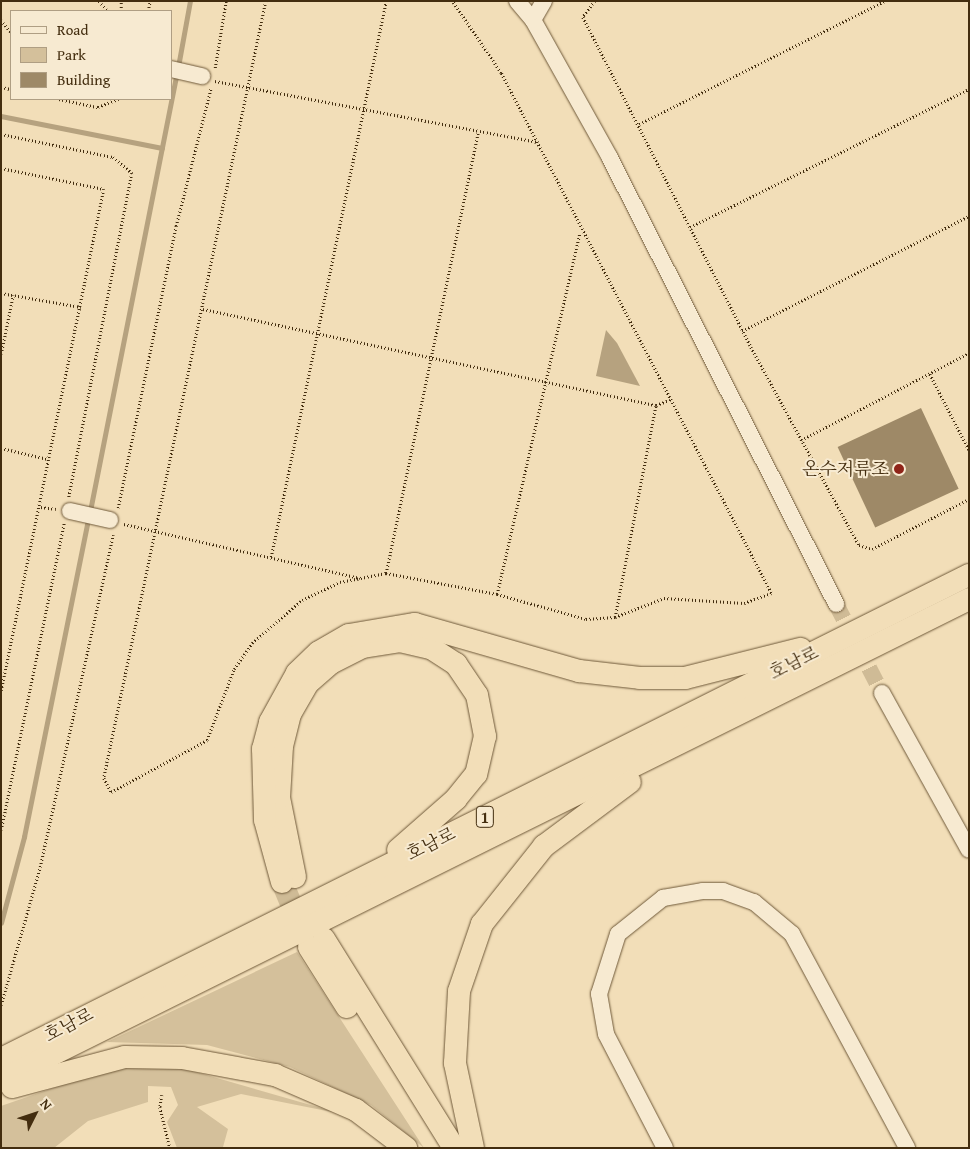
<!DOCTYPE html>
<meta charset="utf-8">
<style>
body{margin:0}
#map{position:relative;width:970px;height:1149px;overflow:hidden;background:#f2deb8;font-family:"Gentium Book Plus","Noto Serif KR",serif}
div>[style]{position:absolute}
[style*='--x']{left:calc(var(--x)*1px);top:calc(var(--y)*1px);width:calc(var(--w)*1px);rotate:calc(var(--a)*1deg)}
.green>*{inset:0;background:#d4c09b}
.water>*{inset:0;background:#b6a27f}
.stream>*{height:4.5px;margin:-2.25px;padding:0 2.25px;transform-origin:2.25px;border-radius:2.25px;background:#b6a27f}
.building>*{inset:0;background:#9e8967;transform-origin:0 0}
.minor-tunnel>*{height:16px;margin-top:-8px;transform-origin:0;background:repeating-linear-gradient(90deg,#cfbb96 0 16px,transparent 0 24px)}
.highway-tunnel>*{height:22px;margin-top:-11px;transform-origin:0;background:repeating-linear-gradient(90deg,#cfbb96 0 22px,transparent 0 33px)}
.path>*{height:2.5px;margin-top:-1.25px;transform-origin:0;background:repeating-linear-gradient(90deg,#432d0f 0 1px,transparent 0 3.5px)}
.roads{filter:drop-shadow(0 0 1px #6f5939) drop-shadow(0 0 1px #6f5939)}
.minor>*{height:16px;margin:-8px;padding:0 8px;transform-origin:8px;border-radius:8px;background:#f7ead1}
.highway>*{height:22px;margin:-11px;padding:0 11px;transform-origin:11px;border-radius:11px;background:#f2deb8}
.dots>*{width:14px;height:14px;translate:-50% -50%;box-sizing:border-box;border:2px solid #f7ead1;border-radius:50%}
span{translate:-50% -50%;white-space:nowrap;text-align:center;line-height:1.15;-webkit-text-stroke:4px #f7ead1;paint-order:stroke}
.shield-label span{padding:1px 4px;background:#f7ead1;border:1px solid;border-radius:4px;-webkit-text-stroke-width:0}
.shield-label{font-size:16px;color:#432d0f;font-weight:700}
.poi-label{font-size:18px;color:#432d0f}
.right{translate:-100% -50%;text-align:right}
.street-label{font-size:18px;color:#432d0f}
.frame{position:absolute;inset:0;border:2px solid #432d0f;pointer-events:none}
.legend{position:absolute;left:10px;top:10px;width:162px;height:90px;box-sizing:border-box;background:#f7ead1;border:1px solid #af9e83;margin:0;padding:6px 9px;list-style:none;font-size:15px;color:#432d0f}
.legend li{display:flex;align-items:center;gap:10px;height:25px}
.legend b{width:25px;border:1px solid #af9e83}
.north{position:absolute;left:10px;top:1089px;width:50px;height:50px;-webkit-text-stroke:4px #f7ead1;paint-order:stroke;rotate:49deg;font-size:14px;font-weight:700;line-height:20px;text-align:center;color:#432d0f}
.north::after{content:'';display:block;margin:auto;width:18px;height:22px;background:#432d0f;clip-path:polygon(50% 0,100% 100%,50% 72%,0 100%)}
</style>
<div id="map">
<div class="green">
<div style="clip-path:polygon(297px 952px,424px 1148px,371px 1105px,290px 1067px,207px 1045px,107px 1042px)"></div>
<div style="clip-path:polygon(165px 1063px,342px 1114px,241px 1094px,197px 1107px,228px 1129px,223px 1147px,177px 1148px,167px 1122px,178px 1105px,171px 1087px,148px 1086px,148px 1102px,88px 1121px,54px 1148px,1px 1148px,1px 1106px,105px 1070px)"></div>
</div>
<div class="water">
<div style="clip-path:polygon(606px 330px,617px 343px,640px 386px,596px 376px)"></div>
</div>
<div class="stream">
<div style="--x:178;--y:67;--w:67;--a:-79.7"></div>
<div style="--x:1;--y:116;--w:164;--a:11.2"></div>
<div style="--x:90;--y:511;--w:444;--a:-78.8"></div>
<div style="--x:1;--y:923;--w:89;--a:-75"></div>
<div style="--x:24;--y:837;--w:324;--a:-78.6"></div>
</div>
<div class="building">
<div style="left:921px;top:408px;width:89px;height:92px;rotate:65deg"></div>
</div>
<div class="minor-tunnel">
<div style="--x:836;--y:604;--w:100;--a:62.7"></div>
</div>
<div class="highway-tunnel">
<div style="--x:282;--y:882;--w:52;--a:67.4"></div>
</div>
<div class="path">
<div style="--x:99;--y:1;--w:13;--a:48"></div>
<div style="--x:266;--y:1;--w:794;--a:101.78"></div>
<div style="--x:104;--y:778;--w:16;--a:63"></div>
<div style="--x:111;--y:792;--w:109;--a:-28.4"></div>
<div style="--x:207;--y:740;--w:76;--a:-69.2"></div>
<div style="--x:234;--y:669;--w:32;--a:-55"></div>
<div style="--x:252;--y:643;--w:66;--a:-40.7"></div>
<div style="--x:302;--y:600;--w:42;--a:-25.3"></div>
<div style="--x:340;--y:582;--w:47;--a:-11.1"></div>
<div style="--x:386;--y:573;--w:113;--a:10.7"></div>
<div style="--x:497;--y:594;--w:92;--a:15.7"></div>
<div style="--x:586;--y:619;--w:29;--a:-4"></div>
<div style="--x:615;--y:617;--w:53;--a:-21.2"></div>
<div style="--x:664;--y:598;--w:80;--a:3.6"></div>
<div style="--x:744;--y:603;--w:29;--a:-20"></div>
<div style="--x:771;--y:593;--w:586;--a:-117.44"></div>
<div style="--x:501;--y:73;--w:87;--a:-124.2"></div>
<div style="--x:595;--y:1;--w:20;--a:127"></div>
<div style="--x:583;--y:17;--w:370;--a:63"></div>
<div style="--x:751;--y:347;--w:226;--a:61.4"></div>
<div style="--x:859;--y:545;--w:14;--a:17"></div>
<div style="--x:872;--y:549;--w:109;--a:-27.3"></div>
<div style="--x:121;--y:11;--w:10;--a:-90"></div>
<div style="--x:148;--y:11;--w:10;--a:-79"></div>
<div style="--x:1;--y:20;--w:16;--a:50"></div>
<div style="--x:215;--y:68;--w:68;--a:-80.7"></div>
<div style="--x:215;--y:81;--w:329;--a:10.7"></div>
<div style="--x:1;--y:87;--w:10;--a:11"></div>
<div style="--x:59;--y:99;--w:40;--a:12"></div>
<div style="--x:98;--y:107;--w:22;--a:-22"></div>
<div style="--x:639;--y:124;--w:275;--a:-26.6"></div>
<div style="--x:1;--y:134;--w:114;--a:11.6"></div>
<div style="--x:113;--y:157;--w:25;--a:40"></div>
<div style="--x:132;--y:173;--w:331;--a:101"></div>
<div style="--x:1;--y:168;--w:105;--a:11.5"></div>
<div style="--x:104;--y:189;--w:514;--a:101.55"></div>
<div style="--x:690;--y:227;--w:311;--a:-26.3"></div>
<div style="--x:1;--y:293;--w:81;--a:9.9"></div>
<div style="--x:203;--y:309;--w:463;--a:12"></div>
<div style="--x:656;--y:405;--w:15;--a:-20"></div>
<div style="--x:742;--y:331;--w:254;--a:-26.9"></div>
<div style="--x:1;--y:354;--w:60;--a:-78.5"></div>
<div style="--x:930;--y:374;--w:85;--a:62.8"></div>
<div style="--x:801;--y:440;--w:189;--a:-27.4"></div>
<div style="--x:1;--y:448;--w:48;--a:13.2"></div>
<div style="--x:41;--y:507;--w:15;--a:8"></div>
<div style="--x:118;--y:508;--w:288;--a:-78.4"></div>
<div style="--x:176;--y:226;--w:142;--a:-75.8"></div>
<div style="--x:124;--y:524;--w:242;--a:12.9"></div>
<div style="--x:271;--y:557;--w:568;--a:-78.31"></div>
<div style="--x:386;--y:573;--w:451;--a:-78.2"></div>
<div style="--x:497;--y:594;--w:370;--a:-77.1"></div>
<div style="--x:615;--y:617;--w:216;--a:-79.1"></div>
<div style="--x:1;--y:830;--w:314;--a:-78.4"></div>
<div style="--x:1;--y:1005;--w:143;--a:-74.2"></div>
<div style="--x:40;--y:867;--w:340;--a:-77.6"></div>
<div style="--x:162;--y:1095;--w:12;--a:99"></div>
<div style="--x:160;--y:1107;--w:42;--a:76.3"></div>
</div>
<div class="roads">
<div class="minor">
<div style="--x:517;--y:1;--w:25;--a:50"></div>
<div style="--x:533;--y:20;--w:158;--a:60.8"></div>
<div style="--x:610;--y:158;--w:500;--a:63.1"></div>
<div style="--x:533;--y:20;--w:22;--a:-60"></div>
<div style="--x:171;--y:69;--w:32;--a:13"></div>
<div style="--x:70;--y:511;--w:41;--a:12.7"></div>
<div style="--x:882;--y:693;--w:179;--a:61"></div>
<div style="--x:665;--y:1148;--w:128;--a:-117.4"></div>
<div style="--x:606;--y:1034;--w:41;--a:-99.9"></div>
<div style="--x:599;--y:994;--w:63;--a:-72.4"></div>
<div style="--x:618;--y:934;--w:58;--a:-38.7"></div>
<div style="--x:663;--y:898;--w:41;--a:-9.9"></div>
<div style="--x:703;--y:891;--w:20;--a:0"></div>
<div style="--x:723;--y:891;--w:33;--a:20"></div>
<div style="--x:754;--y:902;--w:50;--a:40.1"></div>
<div style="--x:792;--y:934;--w:243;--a:61.7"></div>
</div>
<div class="highway">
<div style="--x:295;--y:877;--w:81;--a:-101.4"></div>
<div style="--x:279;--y:798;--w:52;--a:-86.7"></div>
<div style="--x:282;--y:746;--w:33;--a:-76"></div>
<div style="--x:290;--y:714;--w:36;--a:-60"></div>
<div style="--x:308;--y:683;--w:30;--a:-41"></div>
<div style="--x:331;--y:663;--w:36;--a:-27"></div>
<div style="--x:363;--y:647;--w:37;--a:-9"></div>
<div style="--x:400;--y:641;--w:32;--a:13"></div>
<div style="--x:431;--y:648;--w:30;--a:33"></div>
<div style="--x:456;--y:664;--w:37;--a:56"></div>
<div style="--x:477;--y:695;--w:42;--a:79"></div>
<div style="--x:485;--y:736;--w:39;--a:103"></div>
<div style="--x:476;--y:774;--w:32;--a:129"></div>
<div style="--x:456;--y:799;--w:77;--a:138.7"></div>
<div style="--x:282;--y:882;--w:64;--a:-105.3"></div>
<div style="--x:265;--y:820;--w:71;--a:-91.6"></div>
<div style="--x:263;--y:749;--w:28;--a:-75"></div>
<div style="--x:270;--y:722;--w:56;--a:-61.1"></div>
<div style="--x:297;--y:673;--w:30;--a:-44"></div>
<div style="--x:319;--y:652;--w:34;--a:-30"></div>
<div style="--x:349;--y:635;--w:67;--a:-9.5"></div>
<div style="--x:415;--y:624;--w:171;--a:16"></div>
<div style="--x:579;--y:671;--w:61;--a:6.5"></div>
<div style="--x:640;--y:678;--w:45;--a:0"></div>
<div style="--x:685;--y:678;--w:119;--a:-14.2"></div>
<div style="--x:324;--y:939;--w:246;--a:58.1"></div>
<div style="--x:309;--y:947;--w:71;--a:57.7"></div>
<div style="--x:1;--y:1059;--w:1082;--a:-26.57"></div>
<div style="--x:1;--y:1080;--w:1081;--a:-26.42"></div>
<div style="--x:12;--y:1087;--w:117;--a:-14.9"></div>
<div style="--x:125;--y:1057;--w:57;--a:1"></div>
<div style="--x:182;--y:1058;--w:95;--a:10.4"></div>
<div style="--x:275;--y:1075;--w:88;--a:23.4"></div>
<div style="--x:356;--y:1110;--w:63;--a:37.2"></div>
<div style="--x:473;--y:1148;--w:87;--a:-102"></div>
<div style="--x:455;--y:1063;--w:72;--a:-86.8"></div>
<div style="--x:459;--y:991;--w:71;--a:-71.1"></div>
<div style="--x:482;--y:924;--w:100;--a:-51.5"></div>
<div style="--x:544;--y:846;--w:107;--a:-36.7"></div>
</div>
</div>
<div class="dots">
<div style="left:899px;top:469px;background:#8f2418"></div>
</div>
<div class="shield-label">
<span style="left:485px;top:817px">1</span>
</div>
<div class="poi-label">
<span class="right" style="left:889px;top:469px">온수저류조</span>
</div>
<div class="street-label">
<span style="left:794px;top:663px;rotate:-26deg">호남로</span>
<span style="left:431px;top:844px;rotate:-26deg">호남로</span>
<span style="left:69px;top:1025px;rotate:-27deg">호남로</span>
</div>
<div class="frame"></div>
<ul class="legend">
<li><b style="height:6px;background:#f7ead1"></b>Road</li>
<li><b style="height:14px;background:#d4c09b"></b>Park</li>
<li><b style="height:14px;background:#9e8967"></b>Building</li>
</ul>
<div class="north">N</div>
</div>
